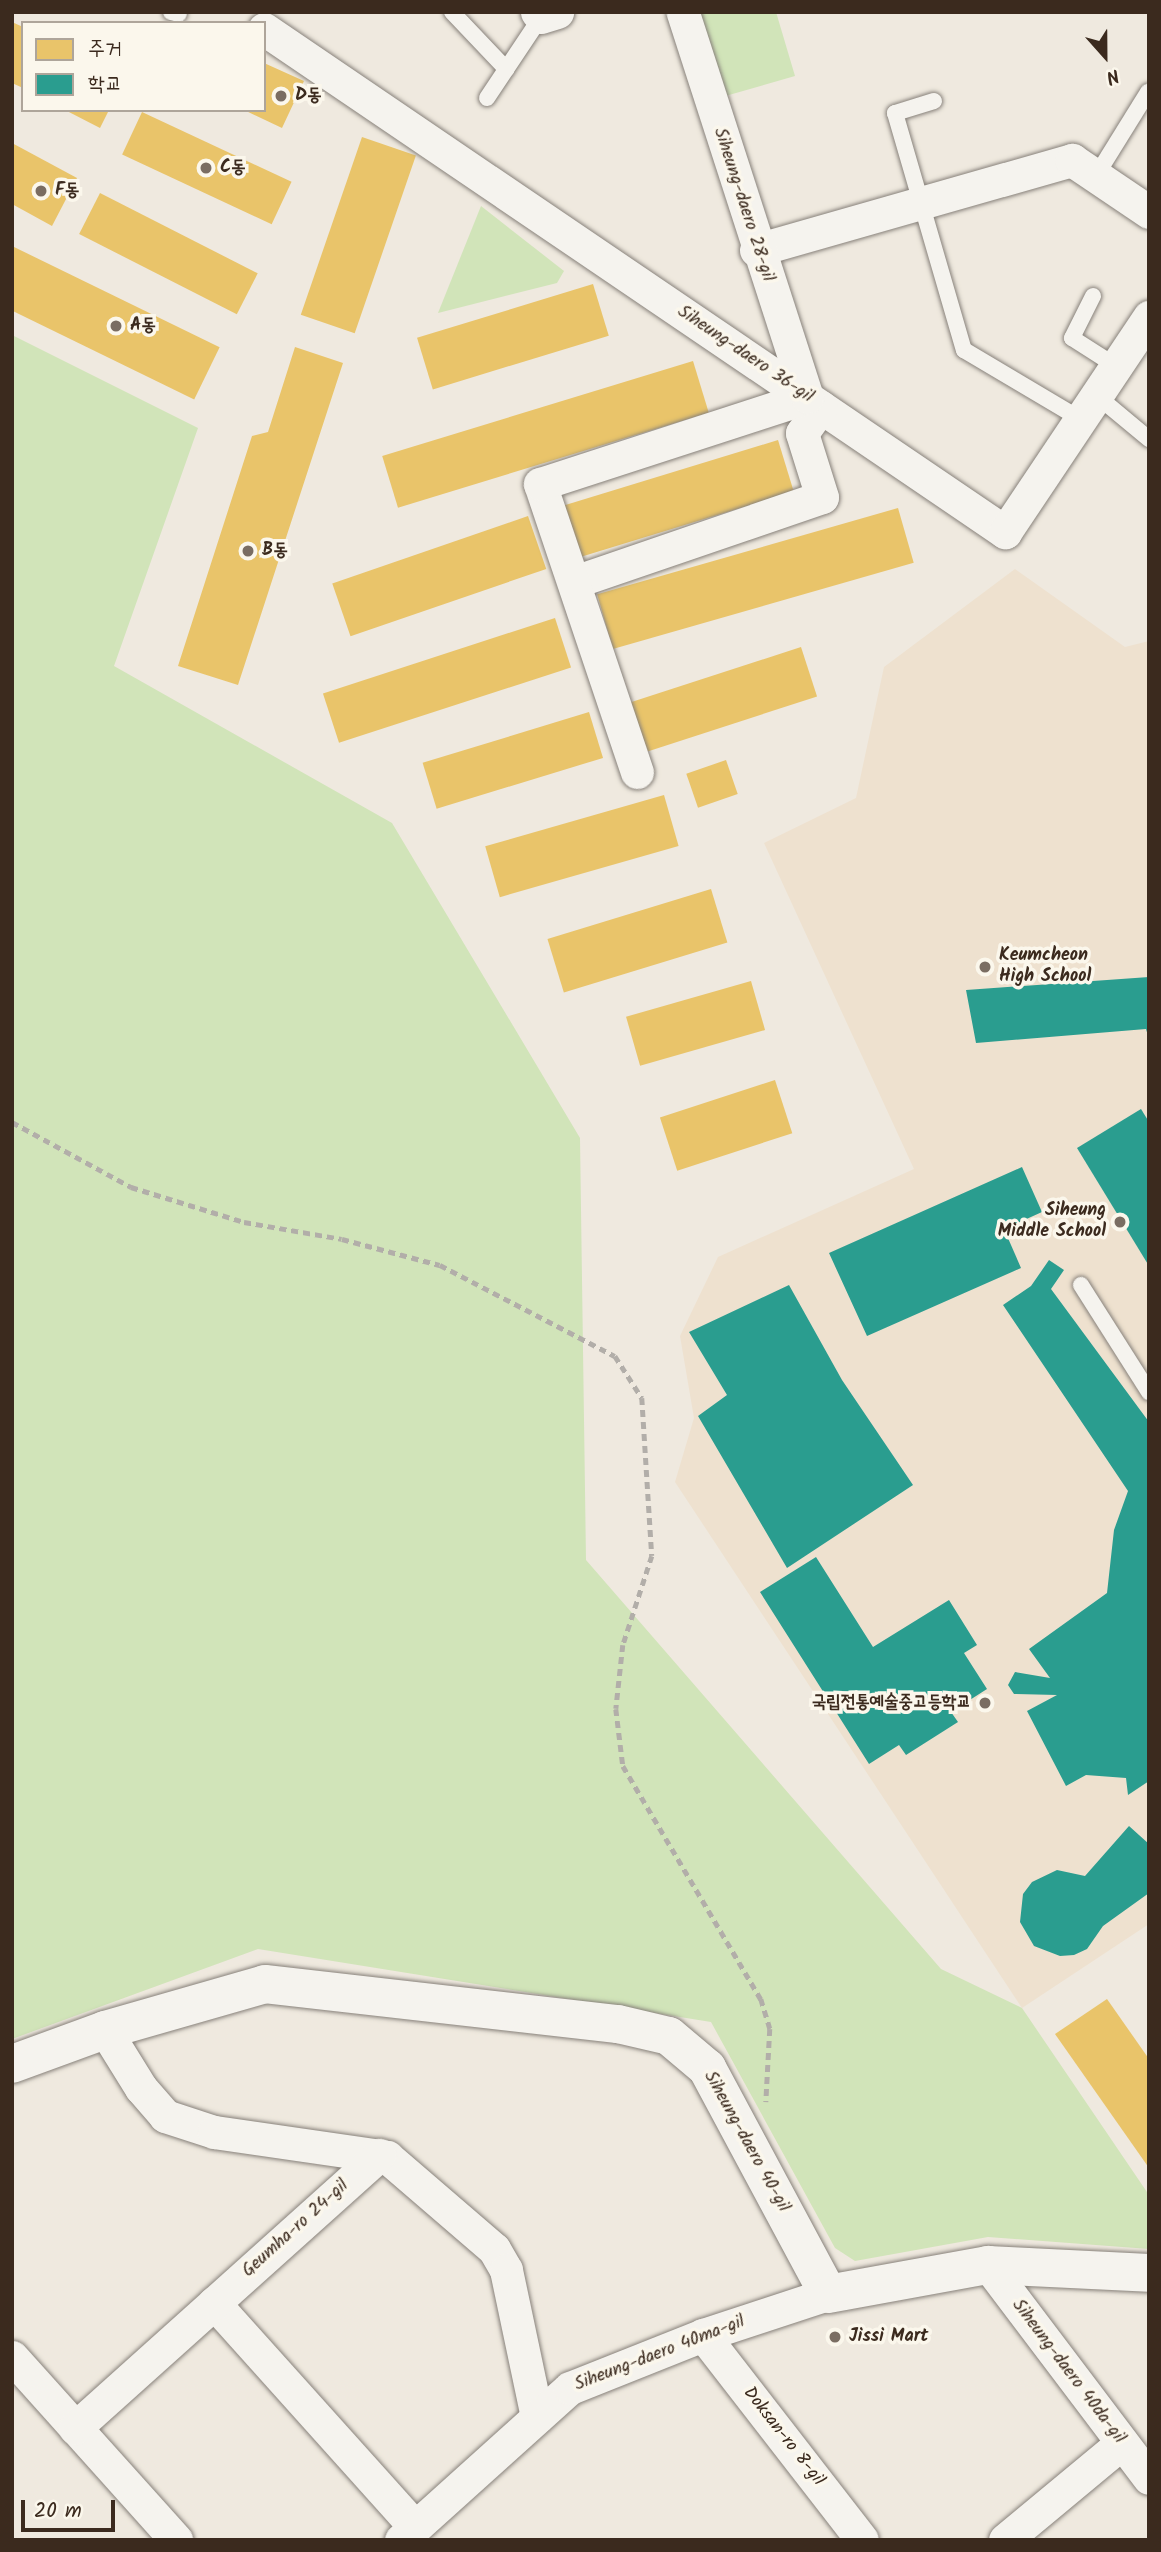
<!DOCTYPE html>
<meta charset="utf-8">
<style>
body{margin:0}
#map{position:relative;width:1161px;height:2552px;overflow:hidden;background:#efe9df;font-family:Kalam,"Poor Story",sans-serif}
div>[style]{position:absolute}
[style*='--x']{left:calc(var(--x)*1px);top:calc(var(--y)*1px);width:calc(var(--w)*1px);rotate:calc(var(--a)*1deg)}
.built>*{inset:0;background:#eee1cf}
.green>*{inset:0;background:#d1e4b9}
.homes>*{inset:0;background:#e9c46a;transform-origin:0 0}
.schools>*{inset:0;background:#2a9d8f}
.path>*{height:4.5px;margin-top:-2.25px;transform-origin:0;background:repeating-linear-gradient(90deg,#b2aea9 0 7px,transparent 0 12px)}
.roads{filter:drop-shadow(0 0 2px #87817a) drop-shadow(0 0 2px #87817a)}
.lane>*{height:16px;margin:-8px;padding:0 8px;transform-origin:8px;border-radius:8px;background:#f5f3ee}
.street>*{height:33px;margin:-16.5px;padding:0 16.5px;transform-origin:16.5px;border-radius:16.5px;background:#f5f3ee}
.secondary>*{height:38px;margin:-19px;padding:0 19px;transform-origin:19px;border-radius:19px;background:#f5f3ee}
.dots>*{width:19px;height:19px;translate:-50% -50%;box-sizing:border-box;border:4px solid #fbf7ec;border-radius:50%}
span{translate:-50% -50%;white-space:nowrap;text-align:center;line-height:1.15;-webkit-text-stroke:7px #fbf7ec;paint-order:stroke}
.poi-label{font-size:18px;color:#3b2a1e;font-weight:700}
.left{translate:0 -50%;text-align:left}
.right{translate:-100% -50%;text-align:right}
.street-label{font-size:18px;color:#3b2a1e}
.frame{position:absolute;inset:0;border:14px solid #3b2a1e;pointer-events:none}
.legend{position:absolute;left:21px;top:21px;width:245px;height:91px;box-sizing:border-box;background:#fbf7ec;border:2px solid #aea59a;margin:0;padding:9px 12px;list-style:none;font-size:21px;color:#3b2a1e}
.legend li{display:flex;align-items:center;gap:14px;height:35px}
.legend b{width:35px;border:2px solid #aea59a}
.north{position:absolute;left:1070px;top:21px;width:70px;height:70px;-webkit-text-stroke:5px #fbf7ec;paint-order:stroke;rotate:159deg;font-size:19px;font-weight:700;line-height:28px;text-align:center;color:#3b2a1e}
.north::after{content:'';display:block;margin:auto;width:24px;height:32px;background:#3b2a1e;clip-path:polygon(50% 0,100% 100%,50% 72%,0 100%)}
.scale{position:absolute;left:21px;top:2500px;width:94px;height:32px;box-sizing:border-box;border:4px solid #3b2a1e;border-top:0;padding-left:9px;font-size:21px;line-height:24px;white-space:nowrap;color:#3b2a1e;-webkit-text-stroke:5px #fbf7ec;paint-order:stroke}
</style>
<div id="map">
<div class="built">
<div style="clip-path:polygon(1015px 569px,1125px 647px,1149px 641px,1149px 1924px,1022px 2008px,675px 1482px,694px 1418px,680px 1336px,718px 1257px,914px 1169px,764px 843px,856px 798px,884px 667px)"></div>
</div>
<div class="green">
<div style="clip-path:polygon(696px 12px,776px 12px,795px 76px,722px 97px)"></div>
<div style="clip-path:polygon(481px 206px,564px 271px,557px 283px,438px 313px)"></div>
<div style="clip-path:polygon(12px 335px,198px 428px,114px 666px,392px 823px,580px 1138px,586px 1560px,941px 1969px,1022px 2008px,1149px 2195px,1149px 2249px,988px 2237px,855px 2261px,835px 2248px,711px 2022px,258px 1949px,12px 2039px)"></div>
</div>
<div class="homes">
<div style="clip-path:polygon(12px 22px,23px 27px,23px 88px,12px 83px)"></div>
<div style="clip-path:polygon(264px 63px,304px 81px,282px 128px,244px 110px,264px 110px)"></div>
<div style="clip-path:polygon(65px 110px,109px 110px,100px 128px)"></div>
<div style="left:142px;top:112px;width:165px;height:47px;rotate:25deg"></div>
<div style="left:362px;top:137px;width:57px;height:188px;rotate:19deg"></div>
<div style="clip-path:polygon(12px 143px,77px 178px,52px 226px,12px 204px)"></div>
<div style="left:100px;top:193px;width:177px;height:46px;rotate:27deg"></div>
<div style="left:12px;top:246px;width:231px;height:58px;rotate:26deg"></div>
<div style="left:593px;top:284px;width:54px;height:184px;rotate:73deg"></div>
<div style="clip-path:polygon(295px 347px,343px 363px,238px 685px,178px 666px,252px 436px,268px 432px)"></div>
<div style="left:693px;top:361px;width:54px;height:325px;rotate:73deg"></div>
<div style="left:778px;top:440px;width:54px;height:224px;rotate:73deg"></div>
<div style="left:898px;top:508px;width:57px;height:313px;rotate:74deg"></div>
<div style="left:528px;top:516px;width:56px;height:207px;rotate:71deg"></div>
<div style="left:555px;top:618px;width:52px;height:244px;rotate:72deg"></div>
<div style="left:801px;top:647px;width:52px;height:179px;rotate:72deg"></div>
<div style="left:589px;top:712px;width:48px;height:174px;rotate:73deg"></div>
<div style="left:726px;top:760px;width:36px;height:42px;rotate:71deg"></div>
<div style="left:664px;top:795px;width:53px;height:186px;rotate:74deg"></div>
<div style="left:711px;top:889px;width:56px;height:171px;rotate:73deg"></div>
<div style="left:751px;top:981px;width:51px;height:130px;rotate:74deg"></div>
<div style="left:775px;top:1080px;width:56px;height:121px;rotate:72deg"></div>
<div style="clip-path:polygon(1107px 1999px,1149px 2059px,1149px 2168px,1055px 2034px)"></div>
</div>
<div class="schools">
<div style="clip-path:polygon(1149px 977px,1149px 1039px,1146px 1029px,976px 1043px,966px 990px)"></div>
<div style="clip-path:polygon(1141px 1109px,1149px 1122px,1149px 1266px,1077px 1148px)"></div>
<div style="clip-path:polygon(1022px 1167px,1042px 1212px,1004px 1229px,1021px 1268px,867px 1336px,829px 1253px)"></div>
<div style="clip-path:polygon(1049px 1260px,1064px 1270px,1051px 1289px,1149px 1422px,1149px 1781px,1128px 1795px,1126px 1778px,1086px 1775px,1066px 1786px,1027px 1711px,1057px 1695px,1014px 1694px,1008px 1685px,1015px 1672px,1050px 1678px,1029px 1649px,1107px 1593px,1114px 1530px,1128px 1491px,1003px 1305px,1031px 1286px)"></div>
<div style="clip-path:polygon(789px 1285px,842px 1380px,913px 1485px,787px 1568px,698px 1416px,727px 1395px,689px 1332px)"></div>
<div style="clip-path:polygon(816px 1557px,873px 1647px,949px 1600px,977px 1645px,964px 1653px,987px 1689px,951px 1712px,958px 1722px,906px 1755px,899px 1745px,869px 1764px,760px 1592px)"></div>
<div style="clip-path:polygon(1129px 1826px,1149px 1844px,1149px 1893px,1103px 1926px,1087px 1949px,1074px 1955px,1060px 1956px,1034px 1946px,1020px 1922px,1023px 1894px,1032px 1882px,1057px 1870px,1085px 1876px)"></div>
</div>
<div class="path">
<div style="--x:12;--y:1122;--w:136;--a:28.6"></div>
<div style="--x:131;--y:1187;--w:118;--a:17.2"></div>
<div style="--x:244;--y:1222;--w:99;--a:9.8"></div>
<div style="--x:342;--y:1239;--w:101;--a:14.9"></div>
<div style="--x:440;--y:1265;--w:197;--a:27.5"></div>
<div style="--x:615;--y:1356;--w:50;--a:57.3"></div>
<div style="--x:642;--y:1398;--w:158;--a:86.4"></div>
<div style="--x:652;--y:1556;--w:94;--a:108"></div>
<div style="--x:623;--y:1645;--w:64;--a:96.2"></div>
<div style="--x:616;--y:1709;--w:57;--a:83"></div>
<div style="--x:623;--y:1766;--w:271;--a:59.4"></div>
<div style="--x:761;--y:1999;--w:31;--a:73"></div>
<div style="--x:770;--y:2029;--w:73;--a:93.1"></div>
</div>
<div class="roads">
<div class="lane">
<div style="--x:171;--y:12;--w:8;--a:14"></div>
<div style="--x:452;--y:12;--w:79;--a:46.5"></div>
<div style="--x:487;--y:98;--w:97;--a:-56.3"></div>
<div style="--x:934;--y:101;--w:41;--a:162.9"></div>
<div style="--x:895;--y:113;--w:247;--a:73.8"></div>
<div style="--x:964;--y:350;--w:135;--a:30.7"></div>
<div style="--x:1096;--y:176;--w:99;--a:-58.2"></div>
<div style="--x:1093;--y:296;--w:47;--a:116.6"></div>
<div style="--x:1072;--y:338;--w:52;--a:32.5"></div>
<div style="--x:1096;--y:395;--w:69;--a:39.7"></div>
<div style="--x:1081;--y:1285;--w:127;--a:57.6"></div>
</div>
<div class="street">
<div style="--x:537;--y:12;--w:6;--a:51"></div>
<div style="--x:541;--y:17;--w:17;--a:-17"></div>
<div style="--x:264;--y:29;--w:896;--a:34.17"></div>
<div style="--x:1005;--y:532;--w:259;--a:-56.2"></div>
<div style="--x:756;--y:250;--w:329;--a:-15.9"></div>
<div style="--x:1072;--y:160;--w:93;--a:34"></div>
<div style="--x:574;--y:582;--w:262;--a:-18.9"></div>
<div style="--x:822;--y:497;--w:67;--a:-107.4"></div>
<div style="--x:802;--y:433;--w:32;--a:-54"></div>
<div style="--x:637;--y:772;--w:304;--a:-108.6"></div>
<div style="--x:540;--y:484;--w:281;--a:-18"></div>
<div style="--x:807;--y:397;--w:404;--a:-107.9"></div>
<div style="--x:105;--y:2030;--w:68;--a:58.2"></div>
<div style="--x:141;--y:2088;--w:37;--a:49"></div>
<div style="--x:165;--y:2116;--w:52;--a:18.1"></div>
<div style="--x:214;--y:2132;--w:175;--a:8.2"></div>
<div style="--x:387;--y:2157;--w:141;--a:40.7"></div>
<div style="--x:494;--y:2249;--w:24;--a:60"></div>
<div style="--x:506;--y:2270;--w:150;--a:78.1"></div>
<div style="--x:988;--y:2265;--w:267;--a:52.9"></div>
<div style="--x:214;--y:2303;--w:301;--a:48.1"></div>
<div style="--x:703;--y:2335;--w:259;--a:52.2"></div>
<div style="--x:12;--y:2357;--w:246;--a:48.1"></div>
<div style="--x:75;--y:2428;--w:409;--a:-41.9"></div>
<div style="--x:401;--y:2540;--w:227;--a:-42"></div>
<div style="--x:570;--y:2388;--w:143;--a:-21.7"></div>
<div style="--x:703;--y:2335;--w:132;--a:-18.2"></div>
<div style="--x:1005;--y:2540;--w:152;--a:-39.7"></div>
</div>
<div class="secondary">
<div style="--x:12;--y:2064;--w:99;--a:-20.1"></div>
<div style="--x:105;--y:2030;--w:166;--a:-16"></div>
<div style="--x:265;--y:1984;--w:355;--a:6.5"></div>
<div style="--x:618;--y:2024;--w:52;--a:13.2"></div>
<div style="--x:669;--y:2036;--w:50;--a:40.1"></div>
<div style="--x:707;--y:2068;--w:256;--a:61.8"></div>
<div style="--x:828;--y:2294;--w:163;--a:-10.3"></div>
<div style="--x:988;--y:2265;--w:161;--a:2.8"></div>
</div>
</div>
<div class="dots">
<div style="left:281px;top:96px;background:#7a6d62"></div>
<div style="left:206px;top:168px;background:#7a6d62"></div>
<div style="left:41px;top:191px;background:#7a6d62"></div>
<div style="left:116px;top:326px;background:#7a6d62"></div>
<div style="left:248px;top:551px;background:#7a6d62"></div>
<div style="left:985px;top:967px;background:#7a6d62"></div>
<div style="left:1120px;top:1222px;background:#7a6d62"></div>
<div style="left:985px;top:1703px;background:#7a6d62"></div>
<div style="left:835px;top:2337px;background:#7a6d62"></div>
</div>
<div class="poi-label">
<span class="left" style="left:295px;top:96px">D동</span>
<span class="left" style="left:220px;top:168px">C동</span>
<span class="left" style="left:55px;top:191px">F동</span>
<span class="left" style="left:130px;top:326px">A동</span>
<span class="left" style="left:262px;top:551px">B동</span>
<span class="left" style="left:999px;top:967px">Keumcheon<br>High School</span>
<span class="right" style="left:1106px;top:1222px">Siheung<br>Middle School</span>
<span class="right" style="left:971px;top:1703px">국립전통예술중고등학교</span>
<span class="left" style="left:849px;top:2337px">Jissi Mart</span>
</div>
<div class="street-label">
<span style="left:743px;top:205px;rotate:72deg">Siheung-daero 28-gil</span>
<span style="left:745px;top:355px;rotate:34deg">Siheung-daero 36-gil</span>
<span style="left:746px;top:2142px;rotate:61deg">Siheung-daero 40-gil</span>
<span style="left:296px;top:2229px;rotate:-42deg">Geumha-ro 24-gil</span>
<span style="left:660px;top:2354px;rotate:-21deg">Siheung-daero 40ma-gil</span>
<span style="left:1068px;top:2372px;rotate:53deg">Siheung-daero 40da-gil</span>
<span style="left:783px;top:2437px;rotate:52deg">Doksan-ro 8-gil</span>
</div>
<div class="frame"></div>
<ul class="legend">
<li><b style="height:19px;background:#e9c46a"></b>주거</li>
<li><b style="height:19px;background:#2a9d8f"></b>학교</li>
</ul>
<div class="north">N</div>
<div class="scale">20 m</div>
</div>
